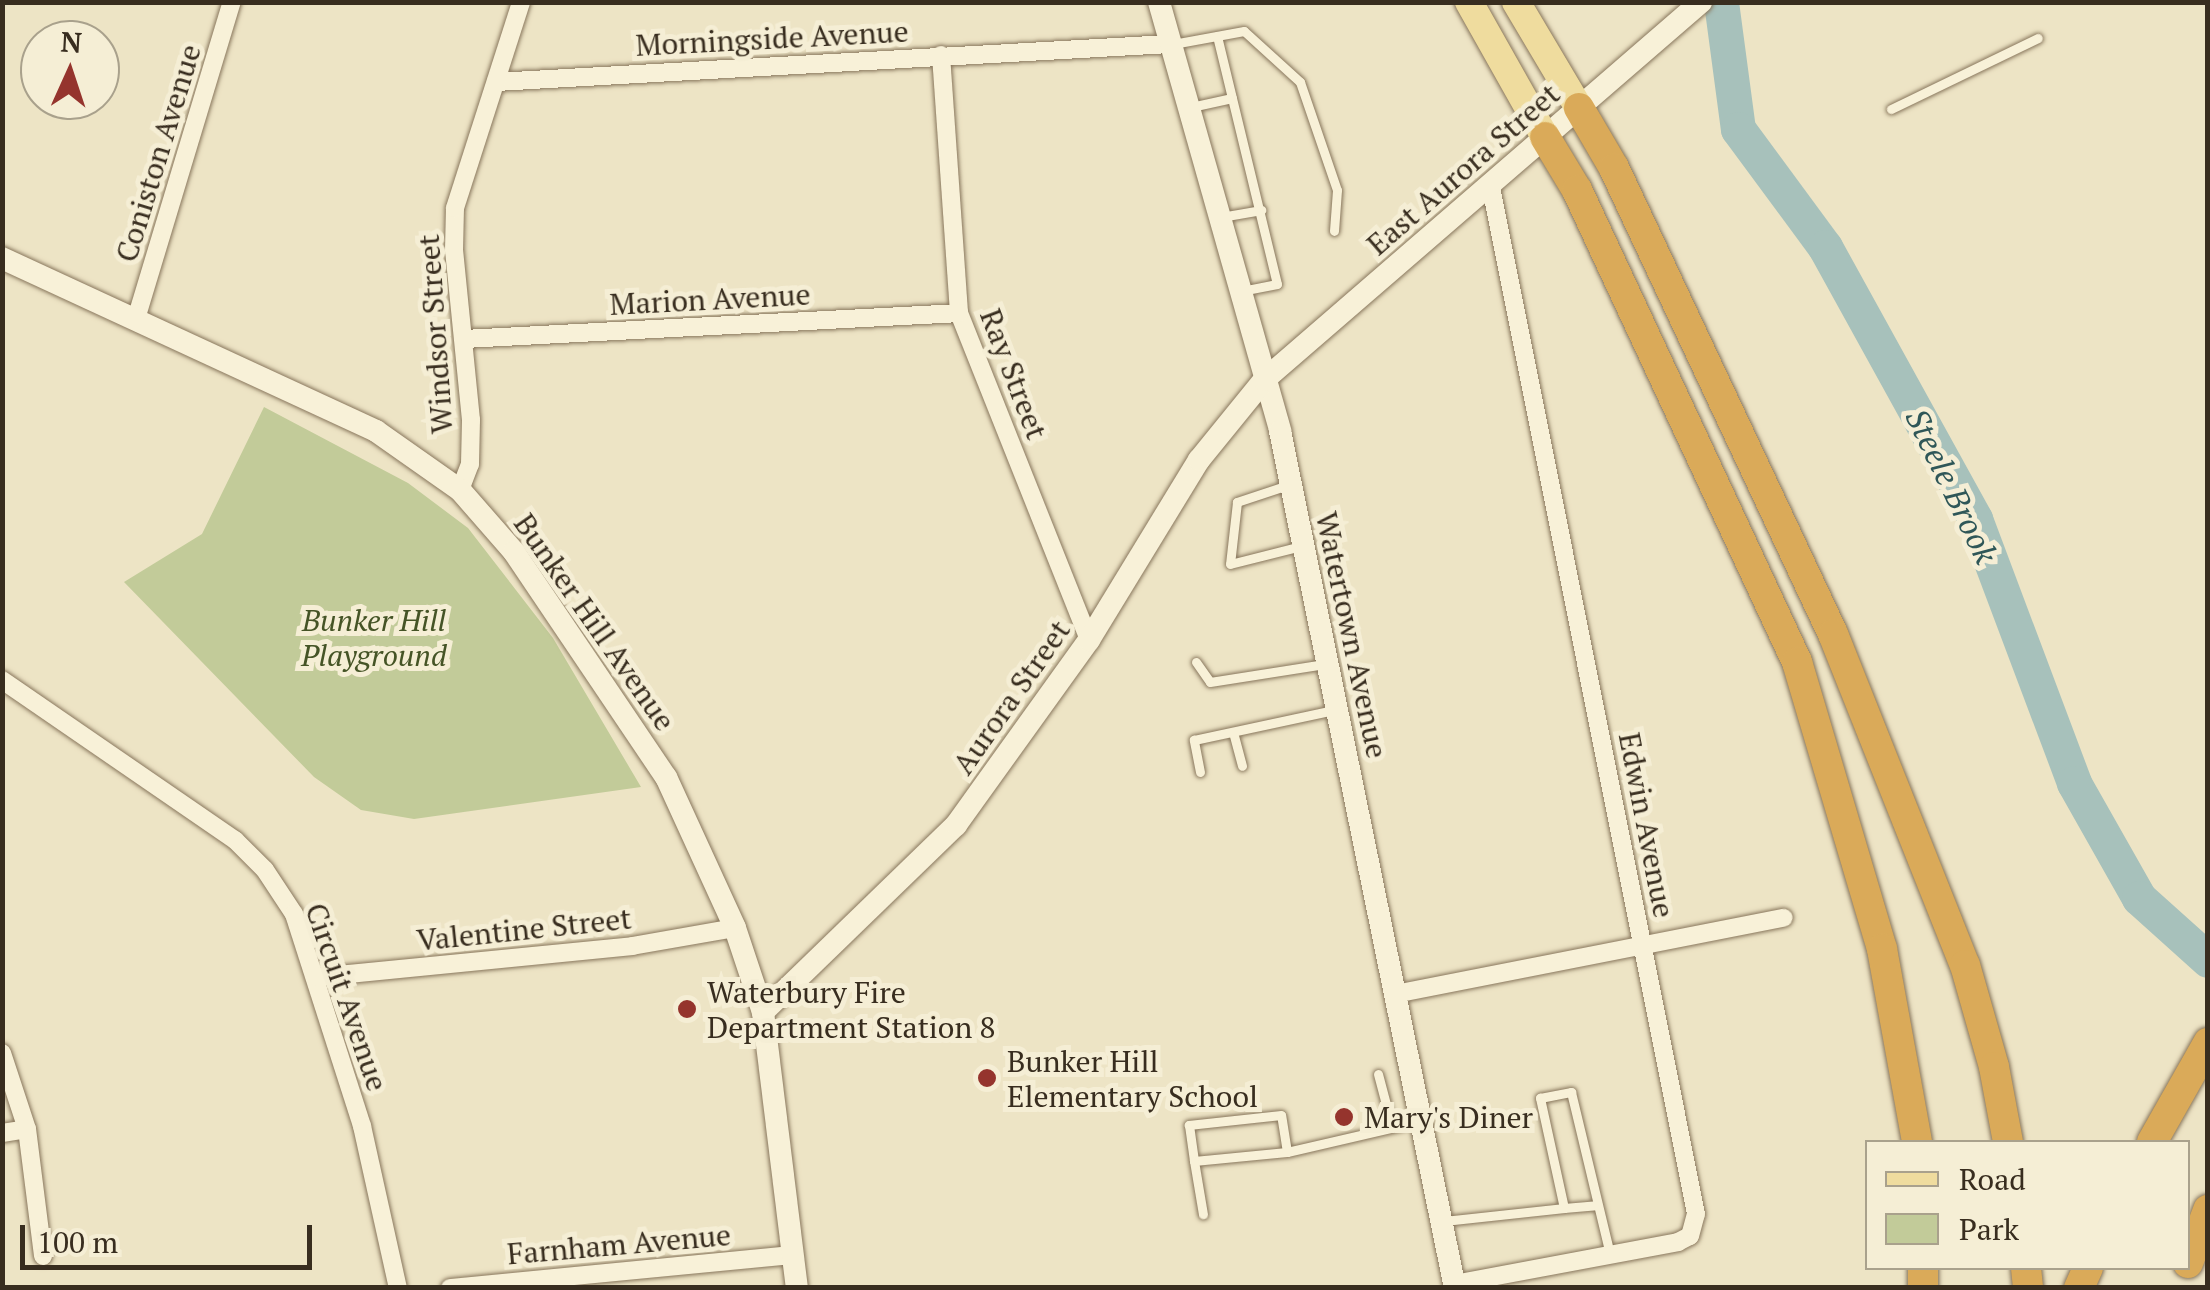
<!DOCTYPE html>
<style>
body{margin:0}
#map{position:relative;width:2210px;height:1290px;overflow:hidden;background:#ede4c5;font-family:"PT Serif",serif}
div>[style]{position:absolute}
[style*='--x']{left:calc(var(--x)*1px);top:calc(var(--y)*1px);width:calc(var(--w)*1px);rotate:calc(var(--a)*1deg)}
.green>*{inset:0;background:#c2cb99}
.river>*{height:35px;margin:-17.5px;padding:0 17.5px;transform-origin:17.5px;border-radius:17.5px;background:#a7c1bb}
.roads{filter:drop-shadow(0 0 2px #88765c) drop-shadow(0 0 2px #88765c)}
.lane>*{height:9px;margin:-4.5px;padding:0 4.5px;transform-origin:4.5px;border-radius:4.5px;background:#f8f1d8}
.street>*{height:18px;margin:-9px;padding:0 9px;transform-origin:9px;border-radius:9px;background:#f8f1d8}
.secondary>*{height:22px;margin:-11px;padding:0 11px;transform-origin:11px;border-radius:11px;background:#f8f1d8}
.primary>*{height:28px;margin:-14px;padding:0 14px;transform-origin:14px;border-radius:14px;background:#efdc9e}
.highway>*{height:30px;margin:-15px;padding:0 15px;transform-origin:15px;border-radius:15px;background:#daaa59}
.dots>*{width:28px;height:28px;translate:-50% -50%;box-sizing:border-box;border:5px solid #f5eed5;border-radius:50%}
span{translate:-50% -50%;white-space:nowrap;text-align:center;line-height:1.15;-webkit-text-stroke:10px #f5eed5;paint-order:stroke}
.street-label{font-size:30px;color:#382d1f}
.park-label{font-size:30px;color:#455426;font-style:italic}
.poi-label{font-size:30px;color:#382d1f}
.left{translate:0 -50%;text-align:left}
.water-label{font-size:32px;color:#2f5758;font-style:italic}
.frame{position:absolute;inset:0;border:5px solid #382d1f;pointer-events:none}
.legend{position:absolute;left:1865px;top:1140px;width:325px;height:130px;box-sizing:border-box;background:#f5eed5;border:2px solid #a9a18c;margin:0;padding:12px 18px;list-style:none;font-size:30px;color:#382d1f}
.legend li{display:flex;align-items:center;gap:20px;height:50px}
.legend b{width:50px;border:2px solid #a9a18c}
.north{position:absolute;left:20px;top:20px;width:100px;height:100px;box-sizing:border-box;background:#f5eed5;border:2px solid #a9a18c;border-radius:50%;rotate:3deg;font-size:28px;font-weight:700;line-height:40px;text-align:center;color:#382d1f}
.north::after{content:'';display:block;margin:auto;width:35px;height:45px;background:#95342d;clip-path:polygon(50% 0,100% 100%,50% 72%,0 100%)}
.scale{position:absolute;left:20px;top:1225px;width:292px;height:45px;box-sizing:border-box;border:5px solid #382d1f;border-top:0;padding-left:12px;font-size:30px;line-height:35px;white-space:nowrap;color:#382d1f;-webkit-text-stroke:8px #f5eed5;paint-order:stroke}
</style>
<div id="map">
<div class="green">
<div style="clip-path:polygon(264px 407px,408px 483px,468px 528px,553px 638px,641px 787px,414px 819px,361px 810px,314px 777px,124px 582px,202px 534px)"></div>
</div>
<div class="river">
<div style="--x:1721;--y:2;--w:128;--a:82.4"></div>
<div style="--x:1738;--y:129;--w:147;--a:53.6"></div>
<div style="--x:1825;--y:247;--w:311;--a:61.1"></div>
<div style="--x:1975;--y:519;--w:282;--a:69.4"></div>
<div style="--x:2074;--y:783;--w:132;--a:60.5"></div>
<div style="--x:2139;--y:898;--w:93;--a:41.9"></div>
</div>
<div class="roads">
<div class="lane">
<div style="--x:1217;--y:36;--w:255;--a:76.4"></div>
<div style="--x:1277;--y:284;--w:37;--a:169"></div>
<div style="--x:1173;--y:44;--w:72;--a:-10.4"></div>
<div style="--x:1244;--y:31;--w:76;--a:42.3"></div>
<div style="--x:1300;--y:82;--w:114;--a:71.1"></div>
<div style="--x:1337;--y:190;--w:41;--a:94.2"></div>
<div style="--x:1191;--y:107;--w:42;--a:-12.4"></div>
<div style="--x:1891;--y:109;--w:163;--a:-25.8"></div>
<div style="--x:1221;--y:217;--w:41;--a:-9.9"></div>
<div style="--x:1288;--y:485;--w:54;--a:161.6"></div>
<div style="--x:1237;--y:502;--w:62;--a:96.4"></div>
<div style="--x:1230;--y:564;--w:73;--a:-14.2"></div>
<div style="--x:1196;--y:662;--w:24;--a:55"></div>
<div style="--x:1210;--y:682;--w:116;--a:-8.9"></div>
<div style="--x:1233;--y:732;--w:35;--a:75"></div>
<div style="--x:1200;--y:772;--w:33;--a:-101"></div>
<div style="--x:1194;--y:740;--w:143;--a:-12.1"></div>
<div style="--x:1378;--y:1074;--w:55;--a:75.2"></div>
<div style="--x:1287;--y:1152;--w:138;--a:-13"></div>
<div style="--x:1194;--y:1161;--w:93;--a:-5.5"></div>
<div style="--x:1287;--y:1152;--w:37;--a:-99"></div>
<div style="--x:1281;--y:1115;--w:93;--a:173.8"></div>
<div style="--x:1189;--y:1125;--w:36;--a:82"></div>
<div style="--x:1194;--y:1161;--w:54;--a:80.4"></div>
<div style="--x:1564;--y:1208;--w:32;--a:-5"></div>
<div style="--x:1444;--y:1221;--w:121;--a:-6.2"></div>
<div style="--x:1564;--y:1208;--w:113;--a:-102.3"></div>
<div style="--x:1540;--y:1098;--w:32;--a:-11"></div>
<div style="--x:1571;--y:1092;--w:168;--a:76.5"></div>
</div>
<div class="street">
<div style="--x:941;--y:55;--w:259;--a:86"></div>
<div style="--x:959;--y:313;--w:352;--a:68.3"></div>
<div style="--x:496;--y:82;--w:675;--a:-3.23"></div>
<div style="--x:136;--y:319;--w:331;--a:-73.2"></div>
<div style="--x:464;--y:339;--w:496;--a:-3"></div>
<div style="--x:460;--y:490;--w:28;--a:-69"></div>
<div style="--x:470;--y:464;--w:44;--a:-88.7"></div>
<div style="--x:471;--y:420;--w:170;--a:-95.7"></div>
<div style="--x:454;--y:251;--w:43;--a:-88.7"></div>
<div style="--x:455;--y:208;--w:216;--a:-72.2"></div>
<div style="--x:2;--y:680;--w:283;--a:34.5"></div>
<div style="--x:235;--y:840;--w:42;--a:45"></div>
<div style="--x:265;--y:870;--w:53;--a:56.6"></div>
<div style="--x:294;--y:914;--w:223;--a:72.2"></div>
<div style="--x:362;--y:1126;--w:166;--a:77.5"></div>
<div style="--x:318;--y:977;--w:316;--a:-5.6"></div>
<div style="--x:632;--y:946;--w:105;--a:-9.9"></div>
<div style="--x:1395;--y:994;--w:396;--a:-11.1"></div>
<div style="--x:2;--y:1053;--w:80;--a:71.8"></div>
<div style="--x:27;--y:1129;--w:128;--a:82.8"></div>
<div style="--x:2;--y:1133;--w:25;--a:-9"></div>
<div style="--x:1454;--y:1284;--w:228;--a:-10.6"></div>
<div style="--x:1678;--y:1242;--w:13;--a:-27"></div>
<div style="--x:1690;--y:1236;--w:23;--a:-75"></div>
<div style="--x:1696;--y:1214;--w:1047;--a:-101.29"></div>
<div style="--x:450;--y:1288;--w:345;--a:-5.5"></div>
</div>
<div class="secondary">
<div style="--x:1159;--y:2;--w:446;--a:74.2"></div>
<div style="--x:1280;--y:431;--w:875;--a:78.46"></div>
<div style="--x:2;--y:258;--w:412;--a:24.8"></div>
<div style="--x:376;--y:431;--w:103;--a:35.1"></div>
<div style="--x:460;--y:490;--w:82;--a:48.9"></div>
<div style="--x:514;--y:552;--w:272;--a:56"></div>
<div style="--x:666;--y:777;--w:166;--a:65.4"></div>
<div style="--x:735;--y:928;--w:89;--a:71.6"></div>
<div style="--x:763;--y:1012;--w:278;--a:83"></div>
<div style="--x:763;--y:1012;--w:269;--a:-44.1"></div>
<div style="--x:956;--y:825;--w:228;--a:-54.3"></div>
<div style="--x:1089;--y:640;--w:211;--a:-58.6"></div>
<div style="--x:1199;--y:460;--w:103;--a:-50.9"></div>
<div style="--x:1264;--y:380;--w:578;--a:-40.86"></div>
</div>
<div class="primary">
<div style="--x:1469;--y:2;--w:155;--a:60.6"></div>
<div style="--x:1516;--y:2;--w:123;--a:59.3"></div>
</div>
<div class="highway">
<div style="--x:1579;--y:108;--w:69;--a:59.7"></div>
<div style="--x:1614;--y:168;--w:515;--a:64.83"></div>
<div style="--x:1833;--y:634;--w:356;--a:68.3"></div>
<div style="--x:1965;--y:965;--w:106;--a:74.1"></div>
<div style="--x:1994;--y:1067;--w:76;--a:79.4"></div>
<div style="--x:1545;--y:137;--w:62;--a:58.9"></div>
<div style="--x:1577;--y:190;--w:521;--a:65.01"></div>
<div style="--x:1797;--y:662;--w:299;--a:73.5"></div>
<div style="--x:1882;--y:949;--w:196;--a:79.7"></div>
<div style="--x:2152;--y:1142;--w:114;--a:-60.5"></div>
<div style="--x:2188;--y:1263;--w:57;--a:-69.3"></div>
<div style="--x:2026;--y:1268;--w:20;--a:84"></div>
<div style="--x:1923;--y:1288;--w:20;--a:-90"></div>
<div style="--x:2079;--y:1288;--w:22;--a:-66"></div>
</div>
</div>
<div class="dots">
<div style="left:687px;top:1009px;background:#95342d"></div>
<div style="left:987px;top:1078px;background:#95342d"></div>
<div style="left:1344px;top:1117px;background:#95342d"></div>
</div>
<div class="street-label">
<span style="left:772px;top:38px;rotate:-3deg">Morningside Avenue</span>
<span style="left:158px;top:153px;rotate:-73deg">Coniston Avenue</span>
<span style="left:1463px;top:169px;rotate:-41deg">East Aurora Street</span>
<span style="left:710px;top:299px;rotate:-3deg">Marion Avenue</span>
<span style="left:435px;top:334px;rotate:-94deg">Windsor Street</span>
<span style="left:1014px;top:374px;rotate:69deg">Ray Street</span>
<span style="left:595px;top:622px;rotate:55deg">Bunker Hill Avenue</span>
<span style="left:1352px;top:635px;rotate:78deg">Watertown Avenue</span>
<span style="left:1011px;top:697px;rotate:-55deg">Aurora Street</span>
<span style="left:1647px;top:825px;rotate:79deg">Edwin Avenue</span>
<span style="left:524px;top:929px;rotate:-6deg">Valentine Street</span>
<span style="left:347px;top:997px;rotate:71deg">Circuit Avenue</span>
<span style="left:619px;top:1244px;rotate:-5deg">Farnham Avenue</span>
</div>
<div class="park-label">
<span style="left:374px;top:637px">Bunker Hill<br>Playground</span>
</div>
<div class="poi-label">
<span class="left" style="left:707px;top:1009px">Waterbury Fire<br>Department Station 8</span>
<span class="left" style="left:1007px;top:1078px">Bunker Hill<br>Elementary School</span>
<span class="left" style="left:1364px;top:1117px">Mary's Diner</span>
</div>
<div class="water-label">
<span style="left:1952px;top:486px;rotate:64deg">Steele Brook</span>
</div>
<div class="frame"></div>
<ul class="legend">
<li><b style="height:12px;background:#efdc9e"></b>Road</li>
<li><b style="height:28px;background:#c2cb99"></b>Park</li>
</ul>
<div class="north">N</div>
<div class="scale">100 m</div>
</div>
